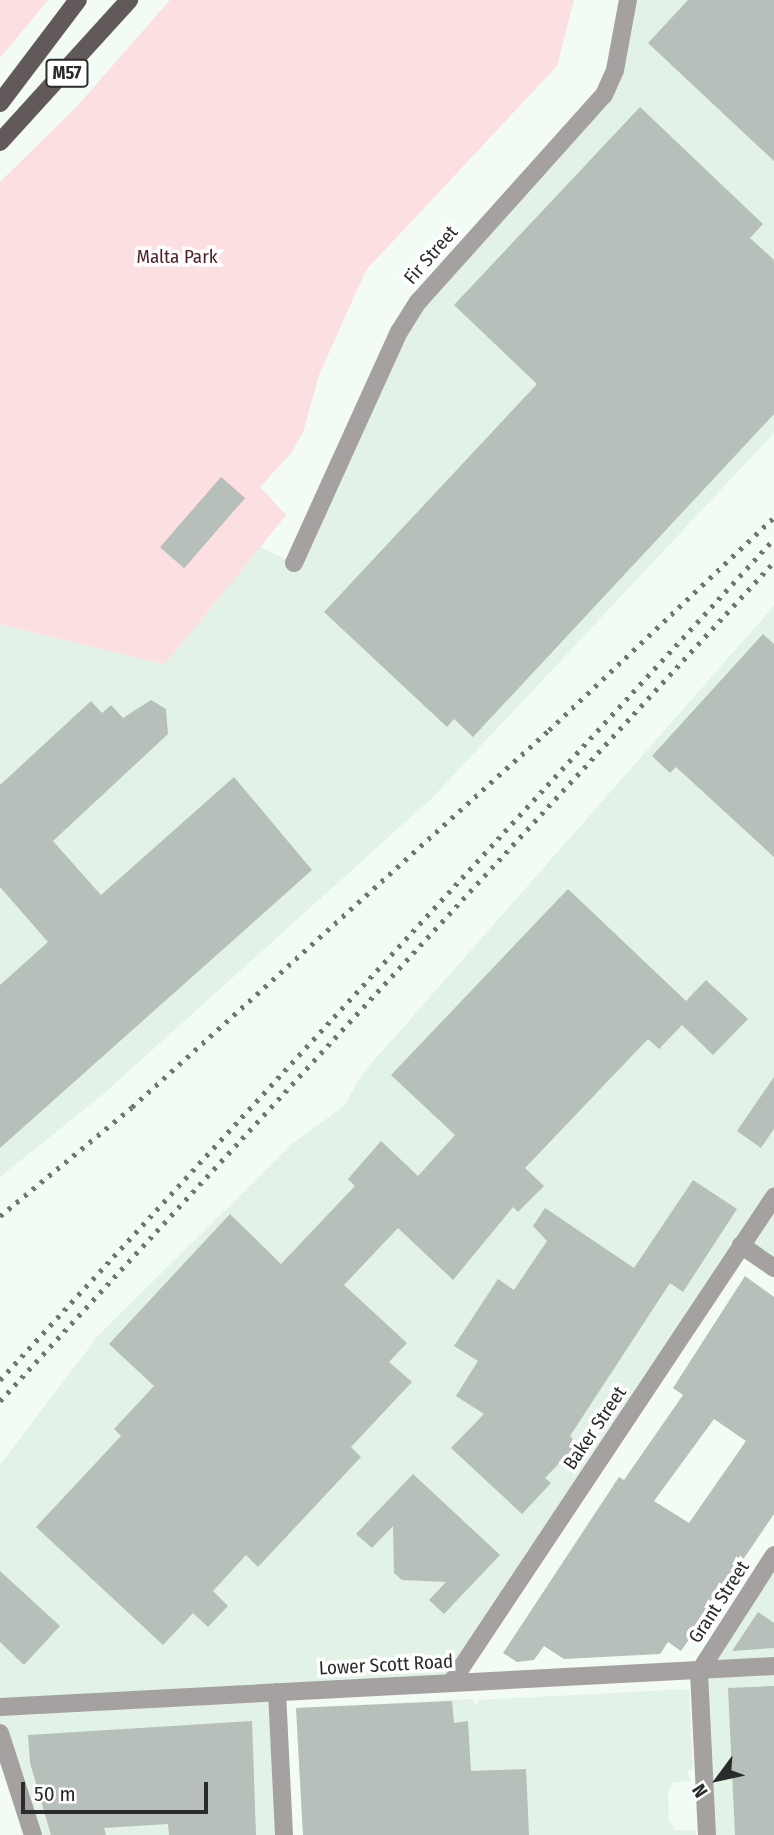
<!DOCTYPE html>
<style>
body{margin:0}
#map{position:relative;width:774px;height:1835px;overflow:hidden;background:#f2fbf4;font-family:"Fira Sans Condensed",sans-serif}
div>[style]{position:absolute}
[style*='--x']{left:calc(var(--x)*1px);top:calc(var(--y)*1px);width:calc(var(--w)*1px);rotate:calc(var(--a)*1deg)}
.built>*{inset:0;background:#e2f2e6}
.green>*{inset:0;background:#fbdfe1}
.building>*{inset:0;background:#b6bfb9;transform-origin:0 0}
.street>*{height:18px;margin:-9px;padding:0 9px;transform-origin:9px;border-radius:9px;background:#a6a1a1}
.primary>*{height:18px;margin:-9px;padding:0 9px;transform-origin:9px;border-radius:9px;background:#625a5a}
.rail>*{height:5px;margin-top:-2.5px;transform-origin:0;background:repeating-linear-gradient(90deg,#717672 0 3.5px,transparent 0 10.5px)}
span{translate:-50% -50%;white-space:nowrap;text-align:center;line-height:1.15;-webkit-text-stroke:7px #fff;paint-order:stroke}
.shield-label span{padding:2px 5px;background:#fff;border:2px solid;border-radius:5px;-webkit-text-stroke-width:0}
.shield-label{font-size:18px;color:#292c2a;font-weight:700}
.street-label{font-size:19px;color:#292c2a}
.park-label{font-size:19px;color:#532329}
.north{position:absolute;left:683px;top:1744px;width:70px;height:70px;-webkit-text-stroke:5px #fff;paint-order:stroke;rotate:237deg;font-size:19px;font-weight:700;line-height:28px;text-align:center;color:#292c2a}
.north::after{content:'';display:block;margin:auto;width:24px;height:32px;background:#292c2a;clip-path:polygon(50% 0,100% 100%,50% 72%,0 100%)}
.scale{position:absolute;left:21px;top:1782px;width:187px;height:32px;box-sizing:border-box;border:4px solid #292c2a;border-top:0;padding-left:9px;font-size:21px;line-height:24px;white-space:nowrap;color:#292c2a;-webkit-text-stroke:5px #fff;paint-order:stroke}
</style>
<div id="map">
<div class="built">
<div style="clip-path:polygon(628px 0,774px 0,774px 433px,432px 798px,101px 1096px,0 1177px,0 624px,165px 664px,260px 547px,294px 563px,399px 332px,604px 95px)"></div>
<div style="clip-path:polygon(774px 606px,774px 1268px,742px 1245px,451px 1683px,277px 1692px,284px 1835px,33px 1835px,0 1733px,0 1465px,98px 1336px,292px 1144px,344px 1106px,363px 1073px)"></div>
<div style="clip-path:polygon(774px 1555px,774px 1835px,707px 1835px,699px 1672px)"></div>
<div style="clip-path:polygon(689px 1689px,693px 1770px,687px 1770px,691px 1781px,673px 1782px,668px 1794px,669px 1820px,675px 1830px,696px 1830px,696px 1835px,303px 1835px,296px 1708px,472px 1699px,478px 1707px,477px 1700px)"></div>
</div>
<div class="green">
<div style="clip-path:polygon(0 0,48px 0,0 58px)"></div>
<div style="clip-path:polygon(170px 0,574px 0,557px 66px,366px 270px,319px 375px,303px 432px,292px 452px,260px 487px,286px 515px,165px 664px,0 624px,0 182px,79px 104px)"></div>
</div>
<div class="building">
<div style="clip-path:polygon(688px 0,774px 0,774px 161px,648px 43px)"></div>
<div style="clip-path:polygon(640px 107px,763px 224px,750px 238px,774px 260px,774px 414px,473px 737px,454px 719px,447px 727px,324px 612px,537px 384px,454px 305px)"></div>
<div style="left:221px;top:477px;width:32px;height:93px;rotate:41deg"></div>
<div style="clip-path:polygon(763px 634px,774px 644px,774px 857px,676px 767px,670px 773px,652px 756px)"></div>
<div style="clip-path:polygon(151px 700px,166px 709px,168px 734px,53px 841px,101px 895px,234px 777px,312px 870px,0 1148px,0 985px,48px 942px,0 887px,0 785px,91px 701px,102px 713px,111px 705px,123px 718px)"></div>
<div style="clip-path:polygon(568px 889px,686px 1001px,706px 980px,748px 1019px,713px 1055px,682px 1025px,659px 1049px,648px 1039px,525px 1168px,544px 1186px,518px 1212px,513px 1207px,453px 1280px,398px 1228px,344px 1285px,407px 1343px,389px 1362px,412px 1382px,351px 1447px,361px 1457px,258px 1567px,246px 1555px,213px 1591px,228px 1606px,208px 1627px,193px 1613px,163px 1645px,36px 1527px,121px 1436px,114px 1429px,154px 1386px,109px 1344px,230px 1214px,281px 1264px,355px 1186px,348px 1179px,381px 1141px,418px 1176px,455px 1135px,391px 1075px)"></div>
<div style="clip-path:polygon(774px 1077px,774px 1129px,761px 1148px,737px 1131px)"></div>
<div style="clip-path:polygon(693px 1180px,737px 1209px,683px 1292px,670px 1283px,570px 1436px,578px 1444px,545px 1478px,551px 1483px,522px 1514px,451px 1448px,484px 1414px,456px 1396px,478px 1361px,454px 1346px,498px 1279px,514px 1290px,547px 1241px,533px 1226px,545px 1208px,634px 1268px)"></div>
<div style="clip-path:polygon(evenodd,745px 1276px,774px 1297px,774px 1514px,681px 1651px,668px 1642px,660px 1654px,564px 1659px,544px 1646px,534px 1660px,517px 1662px,503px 1653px,619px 1477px,624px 1480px,683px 1395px,673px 1388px,745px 1276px,714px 1419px,746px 1441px,689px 1523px,654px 1501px,714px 1419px)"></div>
<div style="clip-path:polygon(413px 1474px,500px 1555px,444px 1614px,429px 1600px,446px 1582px,402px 1580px,394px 1573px,393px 1526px,372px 1548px,356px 1534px)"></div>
<div style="clip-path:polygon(0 1571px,60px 1626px,24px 1665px,0 1642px)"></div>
<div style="clip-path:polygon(758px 1612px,774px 1623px,774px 1648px,732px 1651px)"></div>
<div style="clip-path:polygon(774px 1686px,774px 1835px,735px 1835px,728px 1688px)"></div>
<div style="clip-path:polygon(452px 1701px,454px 1723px,468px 1721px,471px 1771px,526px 1769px,529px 1835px,303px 1835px,296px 1708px)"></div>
<div style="clip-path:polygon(252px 1721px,256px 1835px,169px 1835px,168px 1824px,104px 1828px,106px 1835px,51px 1835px,30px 1763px,28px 1735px)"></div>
</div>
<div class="street">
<div style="--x:294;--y:563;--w:254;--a:-65.6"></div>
<div style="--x:399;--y:332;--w:36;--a:-58"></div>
<div style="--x:418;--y:302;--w:278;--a:-48.1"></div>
<div style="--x:604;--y:95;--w:27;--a:-66"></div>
<div style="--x:615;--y:70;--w:71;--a:-79.5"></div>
<div style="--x:741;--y:1245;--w:40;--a:34.9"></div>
<div style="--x:699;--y:1672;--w:163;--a:87.2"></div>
<div style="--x:699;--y:1672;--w:139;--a:-57.3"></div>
<div style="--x:451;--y:1683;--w:584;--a:-56.39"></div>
<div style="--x:277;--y:1692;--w:143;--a:87.2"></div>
<div style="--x:0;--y:1707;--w:775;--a:-3.03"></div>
<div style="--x:0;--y:1733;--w:107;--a:72.1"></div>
</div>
<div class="primary">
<div style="--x:0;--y:103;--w:129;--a:-52.9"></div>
<div style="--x:0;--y:142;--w:192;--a:-47.7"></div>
</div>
<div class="rail">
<div style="--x:0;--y:1216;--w:171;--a:-39.5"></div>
<div style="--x:132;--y:1107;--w:562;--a:-42.12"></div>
<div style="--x:549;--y:730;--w:310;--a:-43.4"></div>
<div style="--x:0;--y:1380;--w:1143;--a:-47.38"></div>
<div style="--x:0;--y:1401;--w:1141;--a:-47.31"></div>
</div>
<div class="shield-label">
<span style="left:67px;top:73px">M57</span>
</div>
<div class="street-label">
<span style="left:431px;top:255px;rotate:-49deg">Fir Street</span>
<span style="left:595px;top:1428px;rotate:-56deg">Baker Street</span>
<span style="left:719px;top:1602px;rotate:-57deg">Grant Street</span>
<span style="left:386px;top:1665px;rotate:-3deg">Lower Scott Road</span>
</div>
<div class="park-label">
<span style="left:177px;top:257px">Malta Park</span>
</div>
<div class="north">N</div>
<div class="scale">50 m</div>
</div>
